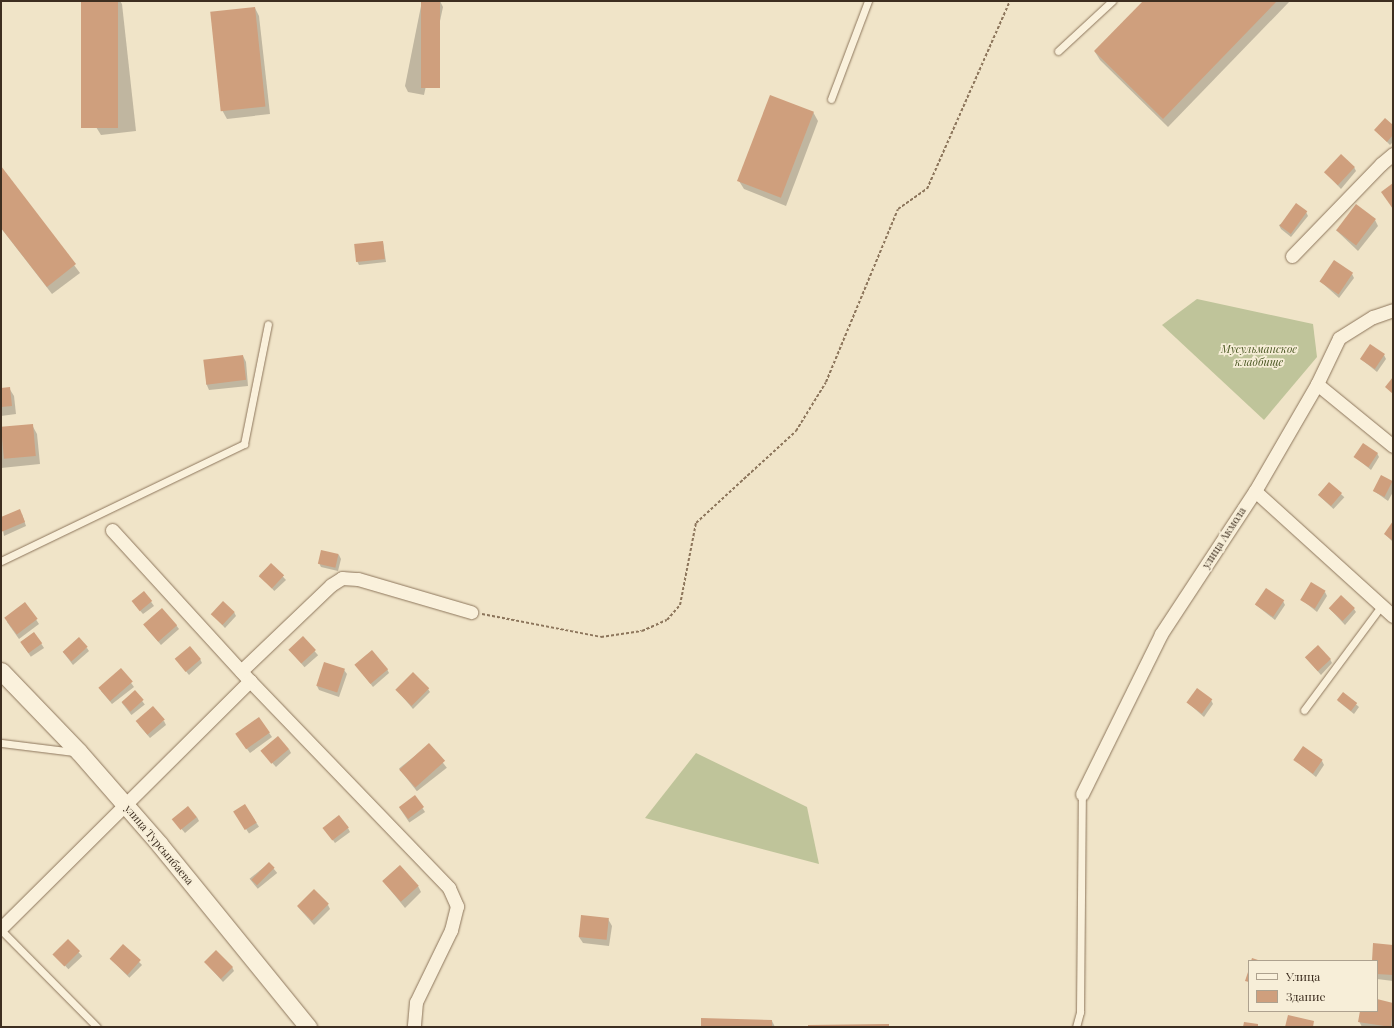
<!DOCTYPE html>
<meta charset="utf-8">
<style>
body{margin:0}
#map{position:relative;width:1394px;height:1028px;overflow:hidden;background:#f0e4c8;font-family:"Playfair Display",serif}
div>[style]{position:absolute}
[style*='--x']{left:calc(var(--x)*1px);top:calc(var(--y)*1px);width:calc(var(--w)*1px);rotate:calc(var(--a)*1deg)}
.cemetery>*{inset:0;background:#bfc49a}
.shadow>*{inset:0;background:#0003;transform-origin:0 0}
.building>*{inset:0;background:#cf9f7d;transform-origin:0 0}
.path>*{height:2px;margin-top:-1px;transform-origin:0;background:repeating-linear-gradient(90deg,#8d765c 0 3px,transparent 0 5px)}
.roads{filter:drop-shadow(0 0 1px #8d765c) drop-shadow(0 0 1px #8d765c)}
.service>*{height:7px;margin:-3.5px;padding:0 3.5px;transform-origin:3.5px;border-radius:3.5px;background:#faf1dc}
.minor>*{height:13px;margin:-6.5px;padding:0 6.5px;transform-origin:6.5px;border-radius:6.5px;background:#faf1dc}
.tertiary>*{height:17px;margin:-8.5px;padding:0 8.5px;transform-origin:8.5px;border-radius:8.5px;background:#faf1dc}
span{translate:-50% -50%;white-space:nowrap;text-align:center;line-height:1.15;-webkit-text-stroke:3.5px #f7eed8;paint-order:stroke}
.park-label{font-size:11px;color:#4d5a26;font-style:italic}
.street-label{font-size:11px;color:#3d2e20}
.frame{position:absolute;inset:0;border:2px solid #3d2e20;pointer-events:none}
.legend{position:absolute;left:1248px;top:960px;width:130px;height:52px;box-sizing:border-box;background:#f7eed8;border:1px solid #ada18e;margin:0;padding:5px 7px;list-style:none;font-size:12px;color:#3d2e20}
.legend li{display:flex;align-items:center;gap:8px;height:20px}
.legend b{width:20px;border:1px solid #ada18e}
</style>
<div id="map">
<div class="cemetery">
<div style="clip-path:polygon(1197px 299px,1313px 324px,1317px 357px,1264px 420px,1162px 325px)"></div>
<div style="clip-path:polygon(696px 753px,807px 807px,819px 864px,645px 818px)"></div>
</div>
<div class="shadow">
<div style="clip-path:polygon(82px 1px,120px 1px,122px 4px,136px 131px,101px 135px,96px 127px)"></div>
<div style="clip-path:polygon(422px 1px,440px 1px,443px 7px,424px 95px,408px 92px,405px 86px)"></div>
<div style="clip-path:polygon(1145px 1px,1290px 1px,1168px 127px,1100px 60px,1095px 52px)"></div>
<div style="clip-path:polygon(255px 8px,259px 16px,270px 114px,227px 119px,222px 110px)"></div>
<div style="clip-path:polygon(813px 112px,818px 121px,786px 206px,744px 189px,739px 181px)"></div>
<div style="clip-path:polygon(1393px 127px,1393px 142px,1390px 145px,1375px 130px)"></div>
<div style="clip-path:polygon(1354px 167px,1356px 171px,1341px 189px,1326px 173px)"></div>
<div style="clip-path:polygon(1px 168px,80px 273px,52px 294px,1px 228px)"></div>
<div style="clip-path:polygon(1306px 212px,1308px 216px,1291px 237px,1281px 229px,1279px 225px)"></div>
<div style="clip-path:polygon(1375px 220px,1378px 226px,1358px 251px,1336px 230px)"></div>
<div style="clip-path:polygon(383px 242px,386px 262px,359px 265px,357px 261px)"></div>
<div style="clip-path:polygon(1352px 274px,1354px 278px,1339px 298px,1320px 281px)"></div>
<div style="clip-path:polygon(1384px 355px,1386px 359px,1377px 372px,1361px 359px)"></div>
<div style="clip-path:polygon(243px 356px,246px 362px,248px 386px,209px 390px,206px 383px)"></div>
<div style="clip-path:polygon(9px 388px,14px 396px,16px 414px,1px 416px,1px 389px)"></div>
<div style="clip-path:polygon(32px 425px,37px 434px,40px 464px,1px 468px,1px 429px)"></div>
<div style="clip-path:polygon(1377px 453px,1379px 457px,1371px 470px,1355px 457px)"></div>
<div style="clip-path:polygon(1381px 476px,1393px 482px,1393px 492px,1388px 501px,1374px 491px)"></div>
<div style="left:1329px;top:483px;width:21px;height:16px;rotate:43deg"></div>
<div style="clip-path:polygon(22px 514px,26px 526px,4px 536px,1px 518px)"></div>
<div style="clip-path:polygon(1393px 523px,1393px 542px,1385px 534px)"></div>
<div style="clip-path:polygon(322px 551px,339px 555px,341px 559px,338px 571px,321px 567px,319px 563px)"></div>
<div style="left:271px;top:564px;width:22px;height:16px;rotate:47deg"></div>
<div style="clip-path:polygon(144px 592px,154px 606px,143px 614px,135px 605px)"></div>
<div style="clip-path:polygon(1325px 592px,1327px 596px,1317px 612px,1302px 600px)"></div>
<div style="clip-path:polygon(1283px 601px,1285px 605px,1275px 620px,1256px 605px)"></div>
<div style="clip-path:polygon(25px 603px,39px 624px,19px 639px,7px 622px)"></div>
<div style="clip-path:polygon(1330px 609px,1354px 609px,1356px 612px,1345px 625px)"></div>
<div style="clip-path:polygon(234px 612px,236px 616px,225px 628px,212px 614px)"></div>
<div style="clip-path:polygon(144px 625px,176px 625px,179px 629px,161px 645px)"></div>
<div style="left:34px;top:633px;width:18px;height:16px;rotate:56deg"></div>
<div style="left:303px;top:638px;width:23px;height:18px;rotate:49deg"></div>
<div style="clip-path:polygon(87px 648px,89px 651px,73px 665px,63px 652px)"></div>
<div style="clip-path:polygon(1306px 658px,1330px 659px,1332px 663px,1321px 675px)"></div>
<div style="clip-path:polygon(176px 659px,200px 659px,202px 663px,189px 675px)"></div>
<div style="clip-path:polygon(356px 665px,387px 669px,389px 673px,373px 687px)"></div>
<div style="clip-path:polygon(121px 669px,134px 687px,112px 704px,101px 691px)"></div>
<div style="clip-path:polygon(344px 670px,347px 674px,339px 697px,319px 690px,317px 686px)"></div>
<div style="clip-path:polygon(396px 689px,428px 689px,430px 692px,413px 709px)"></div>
<div style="left:135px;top:692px;width:16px;height:17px;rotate:52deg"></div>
<div style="clip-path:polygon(1343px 693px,1359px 707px,1354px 714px,1338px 701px)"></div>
<div style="clip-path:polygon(1211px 700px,1213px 704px,1204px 717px,1187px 702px)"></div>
<div style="clip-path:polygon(259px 718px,272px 737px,250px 753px,239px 738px)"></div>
<div style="clip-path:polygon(164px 721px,166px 725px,150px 738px,139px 725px)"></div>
<div style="left:429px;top:745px;width:29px;height:38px;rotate:52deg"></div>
<div style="clip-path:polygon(289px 749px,291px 753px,276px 767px,265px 755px)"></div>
<div style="clip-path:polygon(1295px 760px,1322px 761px,1324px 765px,1316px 777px)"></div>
<div style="left:415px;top:797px;width:18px;height:19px;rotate:56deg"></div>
<div style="left:245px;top:806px;width:25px;height:12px;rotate:56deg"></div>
<div style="clip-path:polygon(197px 817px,199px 821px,185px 833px,174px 820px)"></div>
<div style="clip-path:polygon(348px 828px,350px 832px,335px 843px,327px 832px)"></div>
<div style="left:269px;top:863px;width:13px;height:25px;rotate:51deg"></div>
<div style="clip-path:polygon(383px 881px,418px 886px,421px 892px,405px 908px)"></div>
<div style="clip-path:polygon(328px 905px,330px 909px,314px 925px,298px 907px)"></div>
<div style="clip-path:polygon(608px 919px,612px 926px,609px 946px,583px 943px,579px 937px)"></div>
<div style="left:68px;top:941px;width:21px;height:19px;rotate:47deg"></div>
<div style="left:123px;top:946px;width:27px;height:18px;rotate:45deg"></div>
<div style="clip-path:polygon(1393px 946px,1393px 981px,1377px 979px,1377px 961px,1373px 961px)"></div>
<div style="clip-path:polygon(205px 962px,232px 967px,234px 971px,223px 982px)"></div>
<div style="clip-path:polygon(1377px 1000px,1393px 1004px,1393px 1027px,1362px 1027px,1359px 1021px,1361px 1011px,1377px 1011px)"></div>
<div style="clip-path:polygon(772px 1021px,775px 1027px,702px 1027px)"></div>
</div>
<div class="building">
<div style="left:81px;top:1px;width:37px;height:127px"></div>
<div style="left:421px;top:1px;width:19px;height:87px"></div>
<div style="clip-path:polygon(1143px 1px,1277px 1px,1163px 119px,1094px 51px)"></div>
<div style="left:255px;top:7px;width:100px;height:45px;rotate:84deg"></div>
<div style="left:770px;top:95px;width:47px;height:92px;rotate:21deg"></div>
<div style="clip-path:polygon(1385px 118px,1393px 125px,1393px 135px,1387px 142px,1374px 130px)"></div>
<div style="left:1341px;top:154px;width:19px;height:25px;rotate:43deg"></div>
<div style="clip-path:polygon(1px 166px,76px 264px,47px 287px,1px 228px)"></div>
<div style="clip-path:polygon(1393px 183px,1393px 209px,1381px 192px)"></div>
<div style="left:1296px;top:203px;width:14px;height:28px;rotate:36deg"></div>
<div style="left:1356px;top:204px;width:25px;height:33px;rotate:37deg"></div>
<div style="left:383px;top:241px;width:18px;height:29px;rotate:84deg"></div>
<div style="left:1334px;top:260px;width:23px;height:26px;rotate:34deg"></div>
<div style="left:1370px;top:344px;width:18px;height:18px;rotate:34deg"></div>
<div style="left:243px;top:355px;width:25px;height:40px;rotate:83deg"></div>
<div style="clip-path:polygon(1393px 377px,1393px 394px,1385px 387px)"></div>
<div style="clip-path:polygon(10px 387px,12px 406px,1px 407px,1px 388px)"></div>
<div style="left:33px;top:424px;width:32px;height:32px;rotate:85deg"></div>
<div style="left:1363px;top:443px;width:18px;height:17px;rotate:34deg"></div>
<div style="left:1381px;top:475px;width:13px;height:18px;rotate:27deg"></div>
<div style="left:1329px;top:482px;width:17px;height:17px;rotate:40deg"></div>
<div style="clip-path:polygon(20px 509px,25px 522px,1px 532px,1px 517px)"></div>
<div style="clip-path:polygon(1393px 521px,1393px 541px,1384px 534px)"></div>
<div style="left:321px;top:550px;width:18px;height:14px;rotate:13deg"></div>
<div style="left:271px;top:563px;width:18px;height:18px;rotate:43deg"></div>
<div style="left:1311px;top:582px;width:17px;height:21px;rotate:31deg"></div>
<div style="left:1266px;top:588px;width:22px;height:20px;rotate:34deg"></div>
<div style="left:144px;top:591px;width:13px;height:16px;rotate:51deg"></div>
<div style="left:1341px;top:595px;width:19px;height:18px;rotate:43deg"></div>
<div style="left:223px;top:601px;width:16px;height:18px;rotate:43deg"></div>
<div style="left:25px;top:602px;width:21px;height:26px;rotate:53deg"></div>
<div style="left:162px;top:608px;width:23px;height:25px;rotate:49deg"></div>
<div style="left:34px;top:632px;width:14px;height:17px;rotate:54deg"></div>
<div style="left:303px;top:636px;width:19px;height:20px;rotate:47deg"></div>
<div style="left:79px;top:637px;width:13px;height:22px;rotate:48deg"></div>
<div style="left:1318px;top:645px;width:19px;height:18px;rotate:47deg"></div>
<div style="left:190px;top:646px;width:17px;height:20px;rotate:50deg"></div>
<div style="left:372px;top:650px;width:25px;height:23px;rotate:50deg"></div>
<div style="left:324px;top:662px;width:22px;height:25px;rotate:18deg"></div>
<div style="left:121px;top:668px;width:18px;height:30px;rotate:49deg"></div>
<div style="left:413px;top:672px;width:23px;height:25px;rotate:45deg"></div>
<div style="left:1197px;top:688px;width:19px;height:18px;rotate:36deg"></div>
<div style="left:135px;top:690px;width:13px;height:18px;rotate:48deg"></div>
<div style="left:1343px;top:692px;width:18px;height:10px;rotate:38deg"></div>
<div style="left:153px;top:706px;width:18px;height:23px;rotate:49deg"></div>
<div style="left:259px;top:717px;width:19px;height:29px;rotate:55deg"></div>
<div style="left:278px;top:736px;width:17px;height:23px;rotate:50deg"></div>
<div style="left:429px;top:743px;width:24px;height:40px;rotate:48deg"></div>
<div style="left:1303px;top:746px;width:24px;height:17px;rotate:35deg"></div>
<div style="left:415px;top:795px;width:15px;height:20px;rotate:53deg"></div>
<div style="left:245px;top:804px;width:22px;height:14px;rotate:58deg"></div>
<div style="left:188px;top:806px;width:14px;height:21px;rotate:51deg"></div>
<div style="left:339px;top:815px;width:16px;height:21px;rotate:52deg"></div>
<div style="left:269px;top:862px;width:8px;height:25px;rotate:45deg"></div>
<div style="left:400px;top:865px;width:28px;height:24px;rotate:48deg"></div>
<div style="left:314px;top:889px;width:21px;height:24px;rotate:45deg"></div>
<div style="left:581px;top:915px;width:28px;height:22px;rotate:6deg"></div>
<div style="left:68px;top:939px;width:17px;height:22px;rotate:45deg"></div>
<div style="clip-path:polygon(1373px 943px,1393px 945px,1393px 975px,1377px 974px,1377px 961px,1372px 961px)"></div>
<div style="left:123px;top:944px;width:24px;height:20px;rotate:42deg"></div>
<div style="left:216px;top:950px;width:24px;height:17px;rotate:45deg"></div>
<div style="clip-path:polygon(1252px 958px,1261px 961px,1251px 961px)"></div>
<div style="clip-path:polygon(1249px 969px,1249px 982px,1245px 981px)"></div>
<div style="clip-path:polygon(1377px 999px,1393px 1003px,1391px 1027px,1358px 1022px,1360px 1011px,1377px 1011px)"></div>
<div style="clip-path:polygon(1288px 1015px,1314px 1021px,1313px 1027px,1285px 1027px)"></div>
<div style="clip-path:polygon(701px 1018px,772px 1020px,772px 1027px,701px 1027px)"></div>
<div style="clip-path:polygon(1244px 1022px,1258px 1024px,1258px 1027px,1243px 1027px)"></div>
<div style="clip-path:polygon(889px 1024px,889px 1027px,808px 1027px,808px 1025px)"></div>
</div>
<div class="path">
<div style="--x:482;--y:614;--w:121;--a:10.9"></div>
<div style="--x:601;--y:637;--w:41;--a:-8.3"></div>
<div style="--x:642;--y:631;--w:27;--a:-24"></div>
<div style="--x:667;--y:620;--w:20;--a:-49"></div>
<div style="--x:680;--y:605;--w:84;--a:-79"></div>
<div style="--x:696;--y:523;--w:136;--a:-42.6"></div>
<div style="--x:796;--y:431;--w:57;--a:-58.5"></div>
<div style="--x:826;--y:382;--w:187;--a:-67.4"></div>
<div style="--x:898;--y:209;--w:35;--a:-35"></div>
<div style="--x:927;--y:189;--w:206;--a:-66.2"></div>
</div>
<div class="roads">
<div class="service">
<div style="--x:1058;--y:51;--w:74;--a:-42.8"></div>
<div style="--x:831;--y:99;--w:105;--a:-69.3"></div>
<div style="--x:1;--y:561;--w:270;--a:-25.7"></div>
<div style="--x:244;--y:444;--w:122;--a:-78.7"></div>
<div style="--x:1304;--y:710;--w:131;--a:-53.4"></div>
<div style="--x:1;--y:743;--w:74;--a:7"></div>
<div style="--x:1;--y:930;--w:136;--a:45.3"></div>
<div style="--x:1076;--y:1027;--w:16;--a:-75"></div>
<div style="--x:1080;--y:1012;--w:218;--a:-89.5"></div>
</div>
<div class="minor">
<div style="--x:1292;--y:256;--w:128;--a:-45.9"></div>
<div style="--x:1381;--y:164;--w:16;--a:-40"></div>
<div style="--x:1317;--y:384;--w:98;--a:39.2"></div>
<div style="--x:1255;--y:491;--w:186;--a:42.2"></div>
<div style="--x:112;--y:530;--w:205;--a:47.6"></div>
<div style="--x:250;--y:681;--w:287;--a:46.1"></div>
<div style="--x:449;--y:888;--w:20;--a:66"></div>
<div style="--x:457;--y:906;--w:25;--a:104"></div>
<div style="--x:451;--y:930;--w:80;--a:115.9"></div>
<div style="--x:416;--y:1002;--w:25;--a:95"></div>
<div style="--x:241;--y:671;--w:124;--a:-43.7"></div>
<div style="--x:331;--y:585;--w:13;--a:-32"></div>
<div style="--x:342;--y:578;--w:16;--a:4"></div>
<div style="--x:358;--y:579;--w:118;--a:16.3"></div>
<div style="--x:1082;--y:794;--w:178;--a:-63.7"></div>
<div style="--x:1161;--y:634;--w:171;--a:-56.7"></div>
<div style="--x:1255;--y:491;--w:124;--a:-59.9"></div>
<div style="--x:1317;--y:384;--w:51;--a:-64.4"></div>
<div style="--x:1339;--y:338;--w:40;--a:-32"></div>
<div style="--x:1373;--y:317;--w:21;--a:-19"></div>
<div style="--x:1;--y:928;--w:351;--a:-44.8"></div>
</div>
<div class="tertiary">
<div style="--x:1;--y:671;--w:112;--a:46.1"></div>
<div style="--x:79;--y:752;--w:123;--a:48.9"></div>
<div style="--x:160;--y:845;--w:235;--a:50.9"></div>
</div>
</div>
<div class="park-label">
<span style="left:1259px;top:356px">Мусульманское<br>кладбище</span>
</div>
<div class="street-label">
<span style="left:1224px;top:538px;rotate:-57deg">улица Акмола</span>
<span style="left:159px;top:845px;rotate:50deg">улица Турсынбаева</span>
</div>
<div class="frame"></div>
<ul class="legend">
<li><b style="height:5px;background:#faf1dc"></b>Улица</li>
<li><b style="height:11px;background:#cf9f7d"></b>Здание</li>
</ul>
</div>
